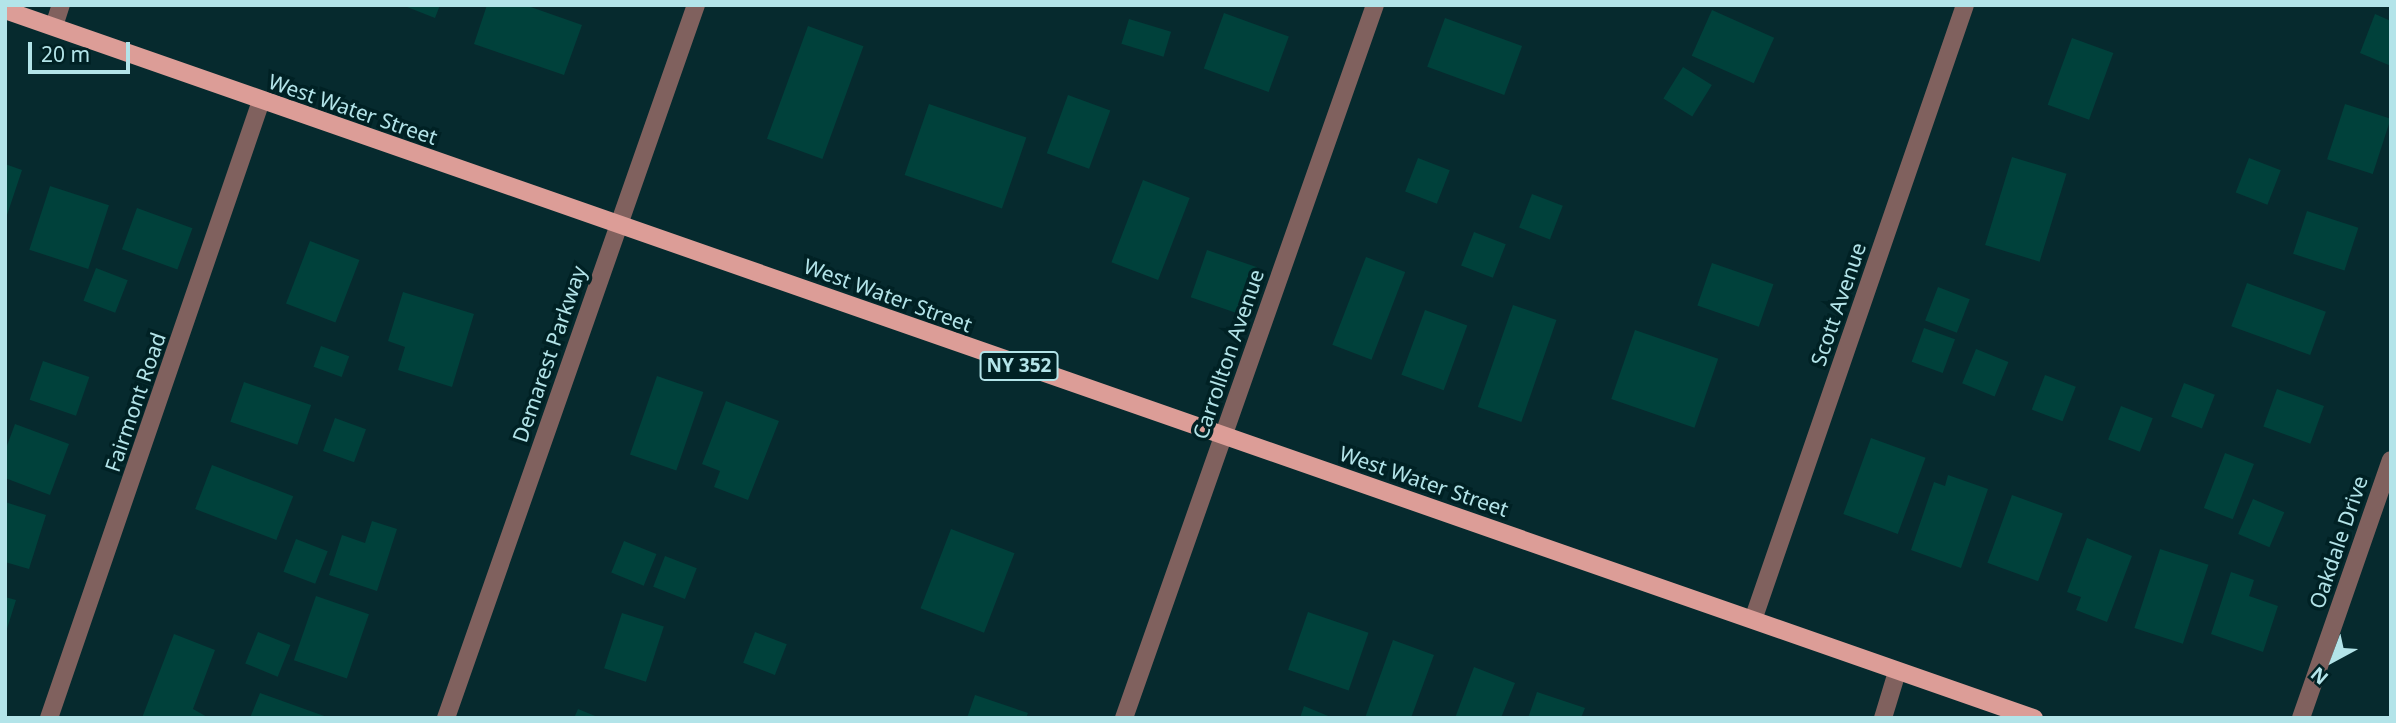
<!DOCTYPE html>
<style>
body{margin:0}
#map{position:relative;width:2396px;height:723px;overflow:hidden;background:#062a2e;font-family:"Noto Sans",sans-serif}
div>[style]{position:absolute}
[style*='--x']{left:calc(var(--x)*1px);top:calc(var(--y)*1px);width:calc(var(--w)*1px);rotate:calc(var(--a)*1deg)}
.building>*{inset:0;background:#00413b;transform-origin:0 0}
.minor>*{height:18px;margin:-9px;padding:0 9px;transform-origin:9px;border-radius:9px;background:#80615e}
.major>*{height:18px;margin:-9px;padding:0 9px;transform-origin:9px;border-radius:9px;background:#dc9d97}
span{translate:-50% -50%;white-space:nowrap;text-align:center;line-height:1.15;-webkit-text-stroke:7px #002124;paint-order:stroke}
.shield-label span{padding:2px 5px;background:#002124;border:2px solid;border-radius:5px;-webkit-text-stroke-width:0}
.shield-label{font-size:19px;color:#b3e4e9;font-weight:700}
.street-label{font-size:21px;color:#b3e4e9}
.frame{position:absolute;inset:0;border:7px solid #b3e4e9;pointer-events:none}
.north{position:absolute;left:2298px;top:625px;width:70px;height:70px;-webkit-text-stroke:5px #002124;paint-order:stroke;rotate:221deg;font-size:19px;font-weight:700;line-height:28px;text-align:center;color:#b3e4e9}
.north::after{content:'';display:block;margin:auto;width:24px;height:32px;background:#b3e4e9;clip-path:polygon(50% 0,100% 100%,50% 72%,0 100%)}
.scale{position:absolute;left:28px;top:42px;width:102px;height:32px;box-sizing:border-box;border:4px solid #b3e4e9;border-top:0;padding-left:9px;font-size:21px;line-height:24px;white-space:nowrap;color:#b3e4e9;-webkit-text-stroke:5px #002124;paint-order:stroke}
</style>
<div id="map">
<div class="building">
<div style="clip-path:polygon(402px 5px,440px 5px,435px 18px)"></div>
<div style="clip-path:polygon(487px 5px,525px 5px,582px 25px,564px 75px,474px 44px)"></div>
<div style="left:1712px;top:10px;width:68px;height:50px;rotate:24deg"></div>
<div style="left:1224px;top:13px;width:69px;height:59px;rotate:20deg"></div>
<div style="clip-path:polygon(2375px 14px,2391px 21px,2391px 66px,2360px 53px)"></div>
<div style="left:1445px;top:18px;width:82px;height:52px;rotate:20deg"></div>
<div style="left:1129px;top:19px;width:44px;height:26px;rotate:17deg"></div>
<div style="left:808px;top:26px;width:59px;height:120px;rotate:20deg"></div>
<div style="left:2072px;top:38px;width:44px;height:71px;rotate:20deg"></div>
<div style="left:1683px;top:67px;width:34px;height:37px;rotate:32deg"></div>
<div style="left:1068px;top:95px;width:45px;height:62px;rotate:20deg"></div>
<div style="left:929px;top:104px;width:103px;height:75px;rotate:19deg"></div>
<div style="left:2345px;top:104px;width:48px;height:58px;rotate:18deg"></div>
<div style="left:2012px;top:157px;width:57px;height:92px;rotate:17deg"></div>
<div style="left:1418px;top:158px;width:34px;height:36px;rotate:21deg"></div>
<div style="left:2249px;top:158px;width:34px;height:37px;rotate:21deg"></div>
<div style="clip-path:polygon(5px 164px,22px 170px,6px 218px,5px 218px)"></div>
<div style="left:1143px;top:180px;width:50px;height:88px;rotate:21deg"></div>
<div style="left:50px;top:186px;width:62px;height:67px;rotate:18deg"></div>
<div style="left:1532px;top:194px;width:33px;height:36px;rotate:21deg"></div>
<div style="left:137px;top:208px;width:59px;height:44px;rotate:20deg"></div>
<div style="left:2307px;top:211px;width:54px;height:45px;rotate:18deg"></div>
<div style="left:1474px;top:232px;width:34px;height:36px;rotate:21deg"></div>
<div style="left:310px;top:241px;width:53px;height:67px;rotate:21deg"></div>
<div style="left:1207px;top:250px;width:53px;height:50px;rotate:19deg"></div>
<div style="left:1366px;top:257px;width:42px;height:94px;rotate:21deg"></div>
<div style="left:1712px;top:263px;width:65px;height:45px;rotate:19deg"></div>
<div style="left:96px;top:268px;width:34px;height:35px;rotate:21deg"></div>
<div style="left:2247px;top:283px;width:84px;height:46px;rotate:20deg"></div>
<div style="left:1938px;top:287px;width:34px;height:36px;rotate:21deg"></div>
<div style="clip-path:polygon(403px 292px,474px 314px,452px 387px,398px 370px,405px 347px,388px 341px)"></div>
<div style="left:1513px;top:305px;width:46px;height:108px;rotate:19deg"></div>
<div style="left:1425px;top:310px;width:45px;height:69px;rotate:20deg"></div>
<div style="left:1924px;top:328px;width:33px;height:36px;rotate:20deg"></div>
<div style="left:1635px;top:330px;width:88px;height:73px;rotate:19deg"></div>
<div style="left:321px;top:346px;width:30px;height:22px;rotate:20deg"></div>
<div style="left:1976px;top:349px;width:35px;height:37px;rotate:22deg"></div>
<div style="left:43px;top:361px;width:49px;height:41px;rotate:19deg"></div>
<div style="left:2045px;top:375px;width:33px;height:37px;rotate:21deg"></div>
<div style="left:657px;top:376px;width:49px;height:83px;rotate:19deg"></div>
<div style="left:244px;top:382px;width:71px;height:42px;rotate:19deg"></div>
<div style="left:2184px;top:383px;width:33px;height:36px;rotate:21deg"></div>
<div style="left:2277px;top:389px;width:50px;height:40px;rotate:20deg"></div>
<div style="clip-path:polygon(726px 401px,779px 421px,748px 500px,714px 487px,720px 471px,702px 464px)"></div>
<div style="left:2121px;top:406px;width:34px;height:36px;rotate:21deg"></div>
<div style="left:335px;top:418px;width:33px;height:35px;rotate:20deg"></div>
<div style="clip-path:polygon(15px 424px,69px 444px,50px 495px,5px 478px,5px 451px)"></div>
<div style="left:1871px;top:438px;width:58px;height:81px;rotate:20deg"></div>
<div style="left:2225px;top:453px;width:31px;height:59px;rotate:21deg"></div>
<div style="left:212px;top:465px;width:87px;height:47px;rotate:21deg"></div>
<div style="clip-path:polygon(1948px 475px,1988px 489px,1961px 568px,1911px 550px,1934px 482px,1945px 486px)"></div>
<div style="left:2012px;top:495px;width:54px;height:72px;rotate:20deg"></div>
<div style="left:2253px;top:499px;width:34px;height:38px;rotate:23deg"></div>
<div style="clip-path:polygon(5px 502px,46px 515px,29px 569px,5px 562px)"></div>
<div style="clip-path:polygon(372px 521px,397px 529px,377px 591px,329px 575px,342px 535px,365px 543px)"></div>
<div style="left:951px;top:529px;width:68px;height:85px;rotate:21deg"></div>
<div style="clip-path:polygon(2087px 538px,2132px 556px,2107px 622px,2076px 610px,2081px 597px,2067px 592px)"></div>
<div style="left:296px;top:539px;width:34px;height:35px;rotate:21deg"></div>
<div style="left:624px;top:541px;width:35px;height:34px;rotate:22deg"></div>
<div style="left:2160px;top:549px;width:51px;height:83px;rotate:18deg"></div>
<div style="left:665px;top:556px;width:34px;height:33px;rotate:21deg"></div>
<div style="clip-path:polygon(2231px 572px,2254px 580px,2249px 596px,2278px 606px,2263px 652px,2211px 634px)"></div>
<div style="left:316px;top:596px;width:56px;height:68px;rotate:19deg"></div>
<div style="clip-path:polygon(5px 597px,16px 600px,6px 632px,5px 632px)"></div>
<div style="left:1308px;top:612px;width:64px;height:61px;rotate:19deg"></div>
<div style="left:622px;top:613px;width:44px;height:58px;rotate:18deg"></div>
<div style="left:258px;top:632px;width:35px;height:34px;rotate:22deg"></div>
<div style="left:755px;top:632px;width:34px;height:33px;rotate:21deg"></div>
<div style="clip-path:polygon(174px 634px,215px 650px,193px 709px,209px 718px,142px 718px)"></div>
<div style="clip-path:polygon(1393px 640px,1434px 655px,1411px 718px,1365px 718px)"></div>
<div style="clip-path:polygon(1474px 667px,1515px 683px,1501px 718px,1455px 718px)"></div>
<div style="clip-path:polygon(1537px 692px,1585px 708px,1581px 718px,1528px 718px)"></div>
<div style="clip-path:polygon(260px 693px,327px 717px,327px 718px,250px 718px)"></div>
<div style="clip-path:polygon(975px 695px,1028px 713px,1026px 718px,967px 718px)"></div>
<div style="clip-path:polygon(1304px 706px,1333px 718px,1300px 718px)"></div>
<div style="clip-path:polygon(578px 709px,600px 718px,574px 718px)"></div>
</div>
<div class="minor">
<div style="--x:54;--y:26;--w:22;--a:-72"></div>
<div style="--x:1754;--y:617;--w:647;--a:-70.98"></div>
<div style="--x:49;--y:718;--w:652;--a:-71.04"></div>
<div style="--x:446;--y:718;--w:756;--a:-70.68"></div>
<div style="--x:1124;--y:718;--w:756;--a:-70.61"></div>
<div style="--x:1883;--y:718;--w:48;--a:-73.1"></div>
<div style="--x:2301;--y:718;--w:273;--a:-70.8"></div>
</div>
<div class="major">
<div style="--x:5;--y:10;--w:2149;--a:19.24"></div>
</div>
<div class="shield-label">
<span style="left:1019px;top:366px">NY 352</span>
</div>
<div class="street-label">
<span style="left:353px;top:109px;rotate:19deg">West Water Street</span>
<span style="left:888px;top:295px;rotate:20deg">West Water Street</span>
<span style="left:1838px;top:304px;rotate:-71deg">Scott Avenue</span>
<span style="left:549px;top:354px;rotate:-71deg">Demarest Parkway</span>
<span style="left:1228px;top:354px;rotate:-71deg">Carrollton Avenue</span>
<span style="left:135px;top:402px;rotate:-71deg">Fairmont Road</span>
<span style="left:1424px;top:481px;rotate:19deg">West Water Street</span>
<span style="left:2338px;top:542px;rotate:-71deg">Oakdale Drive</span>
</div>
<div class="frame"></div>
<div class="north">N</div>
<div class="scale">20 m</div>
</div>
